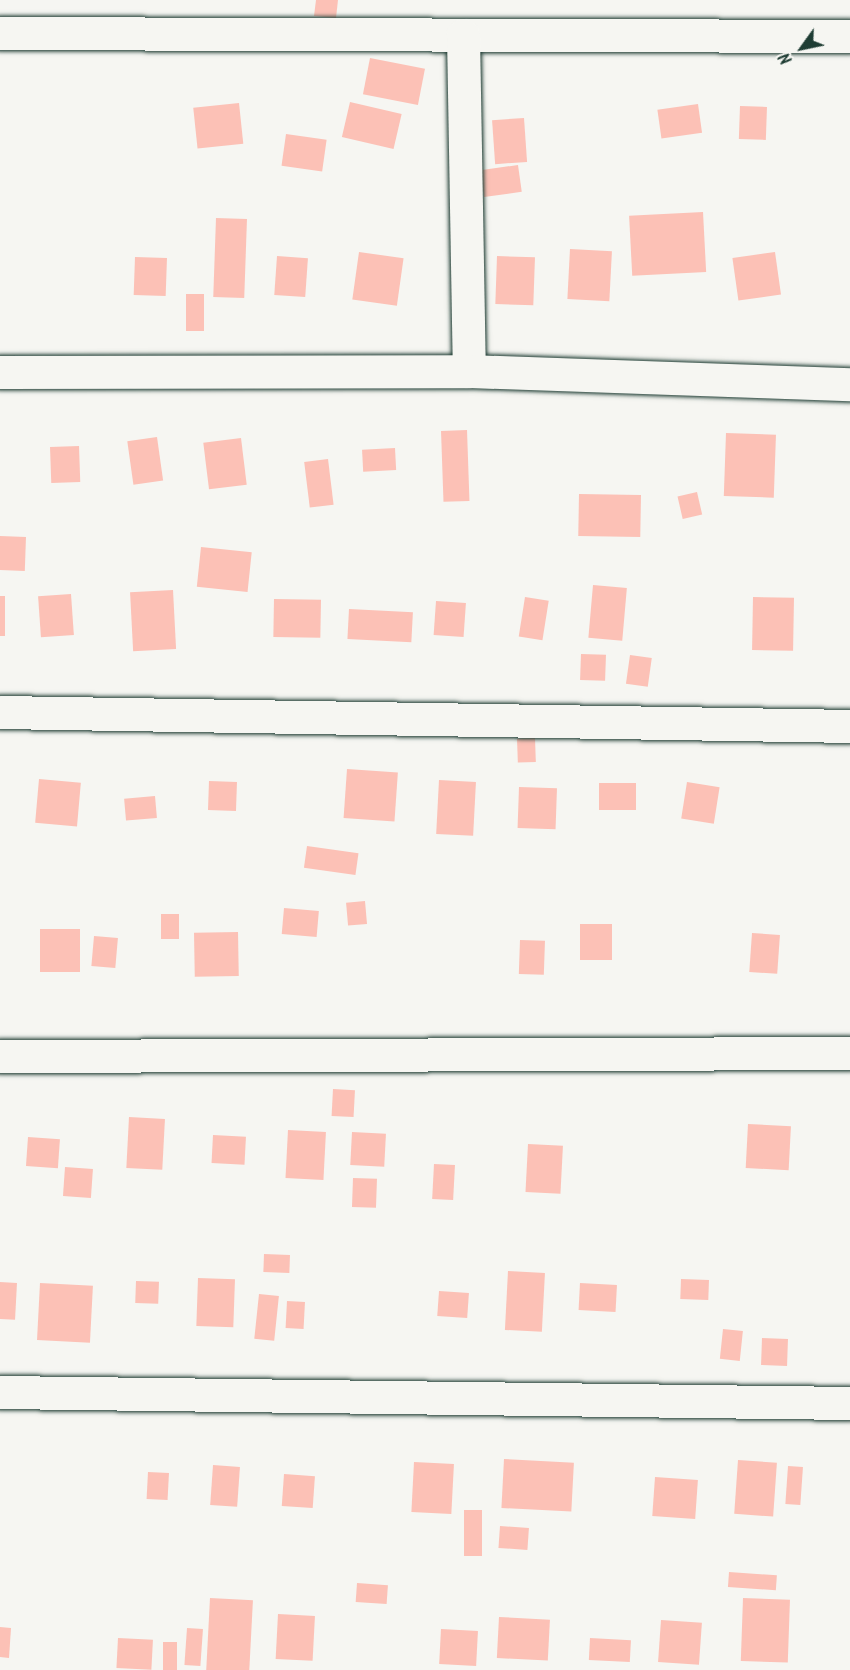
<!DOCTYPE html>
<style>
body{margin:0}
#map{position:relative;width:850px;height:1670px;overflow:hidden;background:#f6f6f2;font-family:Kalam,sans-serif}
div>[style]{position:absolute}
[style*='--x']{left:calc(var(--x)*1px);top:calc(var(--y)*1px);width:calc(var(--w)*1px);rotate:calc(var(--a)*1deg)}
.building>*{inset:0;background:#fcc1b6;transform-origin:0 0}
.roads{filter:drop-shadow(0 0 2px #1f3d34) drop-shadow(0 0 2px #1f3d34)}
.minor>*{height:33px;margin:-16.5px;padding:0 16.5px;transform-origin:16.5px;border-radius:16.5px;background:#f6f6f2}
span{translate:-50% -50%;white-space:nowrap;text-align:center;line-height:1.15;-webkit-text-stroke:6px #f6f6f2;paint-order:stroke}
.north{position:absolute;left:772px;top:18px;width:60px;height:60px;-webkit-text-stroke:4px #f6f6f2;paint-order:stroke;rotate:237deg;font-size:16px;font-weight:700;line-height:24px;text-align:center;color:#1f3d34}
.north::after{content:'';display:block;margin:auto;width:21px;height:27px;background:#1f3d34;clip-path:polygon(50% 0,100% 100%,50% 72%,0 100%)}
</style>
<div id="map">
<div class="building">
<div style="clip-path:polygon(316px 0,338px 0,336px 18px,314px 16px)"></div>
<div style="left:370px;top:58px;width:56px;height:37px;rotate:11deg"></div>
<div style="left:350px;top:102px;width:53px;height:36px;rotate:13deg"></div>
<div style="left:239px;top:103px;width:41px;height:46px;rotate:84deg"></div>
<div style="left:698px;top:104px;width:29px;height:41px;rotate:82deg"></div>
<div style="left:740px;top:106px;width:27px;height:33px;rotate:2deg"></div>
<div style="left:524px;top:118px;width:44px;height:32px;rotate:86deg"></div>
<div style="left:286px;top:134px;width:41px;height:32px;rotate:8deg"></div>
<div style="left:518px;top:165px;width:27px;height:38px;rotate:82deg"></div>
<div style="left:703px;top:212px;width:60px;height:74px;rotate:87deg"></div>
<div style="left:216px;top:218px;width:31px;height:79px;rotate:2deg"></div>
<div style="left:570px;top:249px;width:42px;height:50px;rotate:3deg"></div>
<div style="left:359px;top:252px;width:45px;height:48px;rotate:8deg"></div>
<div style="left:775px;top:252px;width:43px;height:43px;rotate:82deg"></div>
<div style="left:277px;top:256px;width:31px;height:39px;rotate:4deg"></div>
<div style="left:497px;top:256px;width:38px;height:48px;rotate:2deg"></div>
<div style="left:135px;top:257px;width:32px;height:38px;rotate:2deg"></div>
<div style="left:186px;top:294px;width:18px;height:37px"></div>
<div style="left:467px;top:430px;width:71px;height:26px;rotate:88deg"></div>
<div style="left:726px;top:433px;width:50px;height:63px;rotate:2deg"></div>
<div style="left:157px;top:437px;width:44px;height:30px;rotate:82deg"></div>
<div style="left:241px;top:438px;width:47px;height:38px;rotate:83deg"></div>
<div style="left:79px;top:446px;width:36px;height:29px;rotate:88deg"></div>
<div style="left:395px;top:448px;width:22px;height:33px;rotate:87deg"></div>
<div style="left:328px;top:459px;width:46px;height:24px;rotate:83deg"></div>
<div style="left:697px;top:492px;width:23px;height:20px;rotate:77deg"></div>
<div style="left:579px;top:494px;width:62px;height:42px;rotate:1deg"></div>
<div style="left:0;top:536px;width:26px;height:34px;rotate:2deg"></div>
<div style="left:201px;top:547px;width:51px;height:40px;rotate:6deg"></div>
<div style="left:593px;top:585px;width:34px;height:53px;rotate:5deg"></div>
<div style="left:173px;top:590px;width:59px;height:43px;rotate:87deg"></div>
<div style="left:71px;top:594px;width:41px;height:33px;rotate:86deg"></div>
<div style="left:0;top:596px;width:5px;height:40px"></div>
<div style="left:525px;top:597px;width:24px;height:40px;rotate:9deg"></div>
<div style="left:753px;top:597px;width:41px;height:53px;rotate:1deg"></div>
<div style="left:274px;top:599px;width:47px;height:38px;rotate:1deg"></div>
<div style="left:436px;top:601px;width:30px;height:34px;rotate:4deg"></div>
<div style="left:349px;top:609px;width:64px;height:30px;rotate:3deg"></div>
<div style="left:581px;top:654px;width:25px;height:26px;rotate:2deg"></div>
<div style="left:630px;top:655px;width:22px;height:29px;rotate:8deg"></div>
<div style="left:535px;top:738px;width:24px;height:18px;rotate:88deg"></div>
<div style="left:347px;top:769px;width:51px;height:49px;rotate:4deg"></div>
<div style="left:39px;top:779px;width:42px;height:44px;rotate:5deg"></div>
<div style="left:439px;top:780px;width:37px;height:54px;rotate:3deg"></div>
<div style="left:209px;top:781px;width:28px;height:29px;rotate:2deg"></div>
<div style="left:687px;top:782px;width:33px;height:37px;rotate:9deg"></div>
<div style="left:599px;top:783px;width:37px;height:27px"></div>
<div style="left:519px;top:787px;width:38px;height:41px;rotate:2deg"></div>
<div style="left:155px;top:796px;width:22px;height:31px;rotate:85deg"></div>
<div style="left:307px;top:846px;width:52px;height:22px;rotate:8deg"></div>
<div style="left:365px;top:901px;width:23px;height:19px;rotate:85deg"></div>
<div style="left:284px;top:908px;width:35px;height:26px;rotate:5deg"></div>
<div style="left:161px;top:914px;width:18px;height:25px"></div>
<div style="left:580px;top:924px;width:32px;height:36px"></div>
<div style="left:40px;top:929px;width:40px;height:43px"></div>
<div style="left:238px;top:932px;width:44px;height:44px;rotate:89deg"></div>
<div style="left:752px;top:933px;width:28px;height:39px;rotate:4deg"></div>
<div style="left:94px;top:936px;width:24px;height:30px;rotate:5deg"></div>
<div style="left:520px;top:940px;width:25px;height:34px;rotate:2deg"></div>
<div style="left:333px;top:1089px;width:22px;height:27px;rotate:3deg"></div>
<div style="left:129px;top:1117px;width:36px;height:51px;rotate:3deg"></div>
<div style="left:748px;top:1124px;width:43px;height:44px;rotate:3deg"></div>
<div style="left:288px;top:1130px;width:38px;height:48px;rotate:3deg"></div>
<div style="left:352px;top:1132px;width:34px;height:33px;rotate:3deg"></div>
<div style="left:213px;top:1135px;width:33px;height:28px;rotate:3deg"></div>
<div style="left:28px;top:1137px;width:32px;height:29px;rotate:4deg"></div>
<div style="left:528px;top:1144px;width:35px;height:48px;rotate:3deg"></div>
<div style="left:434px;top:1164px;width:21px;height:35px;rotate:3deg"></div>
<div style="left:65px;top:1167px;width:28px;height:29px;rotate:4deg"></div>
<div style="left:353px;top:1178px;width:24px;height:29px;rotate:2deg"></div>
<div style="left:264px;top:1254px;width:26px;height:18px;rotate:2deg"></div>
<div style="left:508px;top:1271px;width:37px;height:59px;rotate:3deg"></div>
<div style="left:198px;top:1278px;width:37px;height:48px;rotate:2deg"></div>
<div style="left:681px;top:1279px;width:28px;height:20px;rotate:2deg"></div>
<div style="left:136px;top:1281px;width:23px;height:22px;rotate:2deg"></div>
<div style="left:0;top:1282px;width:17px;height:37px;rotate:3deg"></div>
<div style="left:40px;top:1283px;width:53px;height:57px;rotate:3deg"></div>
<div style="left:580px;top:1283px;width:37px;height:27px;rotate:3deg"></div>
<div style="left:439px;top:1291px;width:30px;height:25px;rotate:4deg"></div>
<div style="left:259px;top:1294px;width:20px;height:45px;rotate:6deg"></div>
<div style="left:287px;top:1301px;width:18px;height:27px;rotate:3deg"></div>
<div style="left:723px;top:1329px;width:20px;height:30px;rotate:6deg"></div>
<div style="left:762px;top:1338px;width:26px;height:27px;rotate:2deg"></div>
<div style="left:504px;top:1459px;width:70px;height:49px;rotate:3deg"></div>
<div style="left:738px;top:1460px;width:39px;height:54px;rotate:4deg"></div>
<div style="left:414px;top:1462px;width:40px;height:50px;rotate:3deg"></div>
<div style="left:213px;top:1465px;width:27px;height:40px;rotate:4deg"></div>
<div style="left:788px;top:1466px;width:15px;height:38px;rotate:4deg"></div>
<div style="left:148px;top:1472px;width:21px;height:27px;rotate:3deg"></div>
<div style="left:284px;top:1474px;width:31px;height:32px;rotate:4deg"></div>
<div style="left:655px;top:1477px;width:43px;height:39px;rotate:4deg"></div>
<div style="left:464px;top:1510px;width:18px;height:46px"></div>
<div style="left:500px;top:1526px;width:29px;height:22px;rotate:4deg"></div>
<div style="left:729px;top:1572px;width:48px;height:15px;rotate:4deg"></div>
<div style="left:357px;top:1583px;width:31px;height:19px;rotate:4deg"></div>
<div style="left:210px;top:1598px;width:43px;height:72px;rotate:3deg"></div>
<div style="left:743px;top:1598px;width:47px;height:63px;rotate:2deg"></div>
<div style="left:278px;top:1614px;width:37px;height:45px;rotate:3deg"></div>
<div style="left:499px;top:1617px;width:51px;height:41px;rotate:3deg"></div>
<div style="left:661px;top:1620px;width:41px;height:42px;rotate:4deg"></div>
<div style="clip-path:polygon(0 1627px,11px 1628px,9px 1658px,0 1657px)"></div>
<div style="left:187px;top:1628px;width:16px;height:37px;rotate:4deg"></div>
<div style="left:441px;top:1629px;width:37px;height:35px;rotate:3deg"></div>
<div style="left:118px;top:1638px;width:35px;height:30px;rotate:3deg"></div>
<div style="left:590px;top:1638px;width:41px;height:22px;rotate:3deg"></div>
<div style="left:163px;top:1642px;width:14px;height:28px"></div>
</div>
<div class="roads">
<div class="minor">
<div style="--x:0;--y:33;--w:850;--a:0.2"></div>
<div style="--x:463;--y:35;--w:336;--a:89"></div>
<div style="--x:0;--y:372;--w:469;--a:-0.1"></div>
<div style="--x:469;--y:371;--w:381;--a:2"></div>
<div style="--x:0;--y:712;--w:850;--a:0.94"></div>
<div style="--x:0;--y:1056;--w:850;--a:-0.2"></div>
<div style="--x:0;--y:1392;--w:850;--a:0.74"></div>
</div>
</div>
<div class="north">N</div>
</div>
